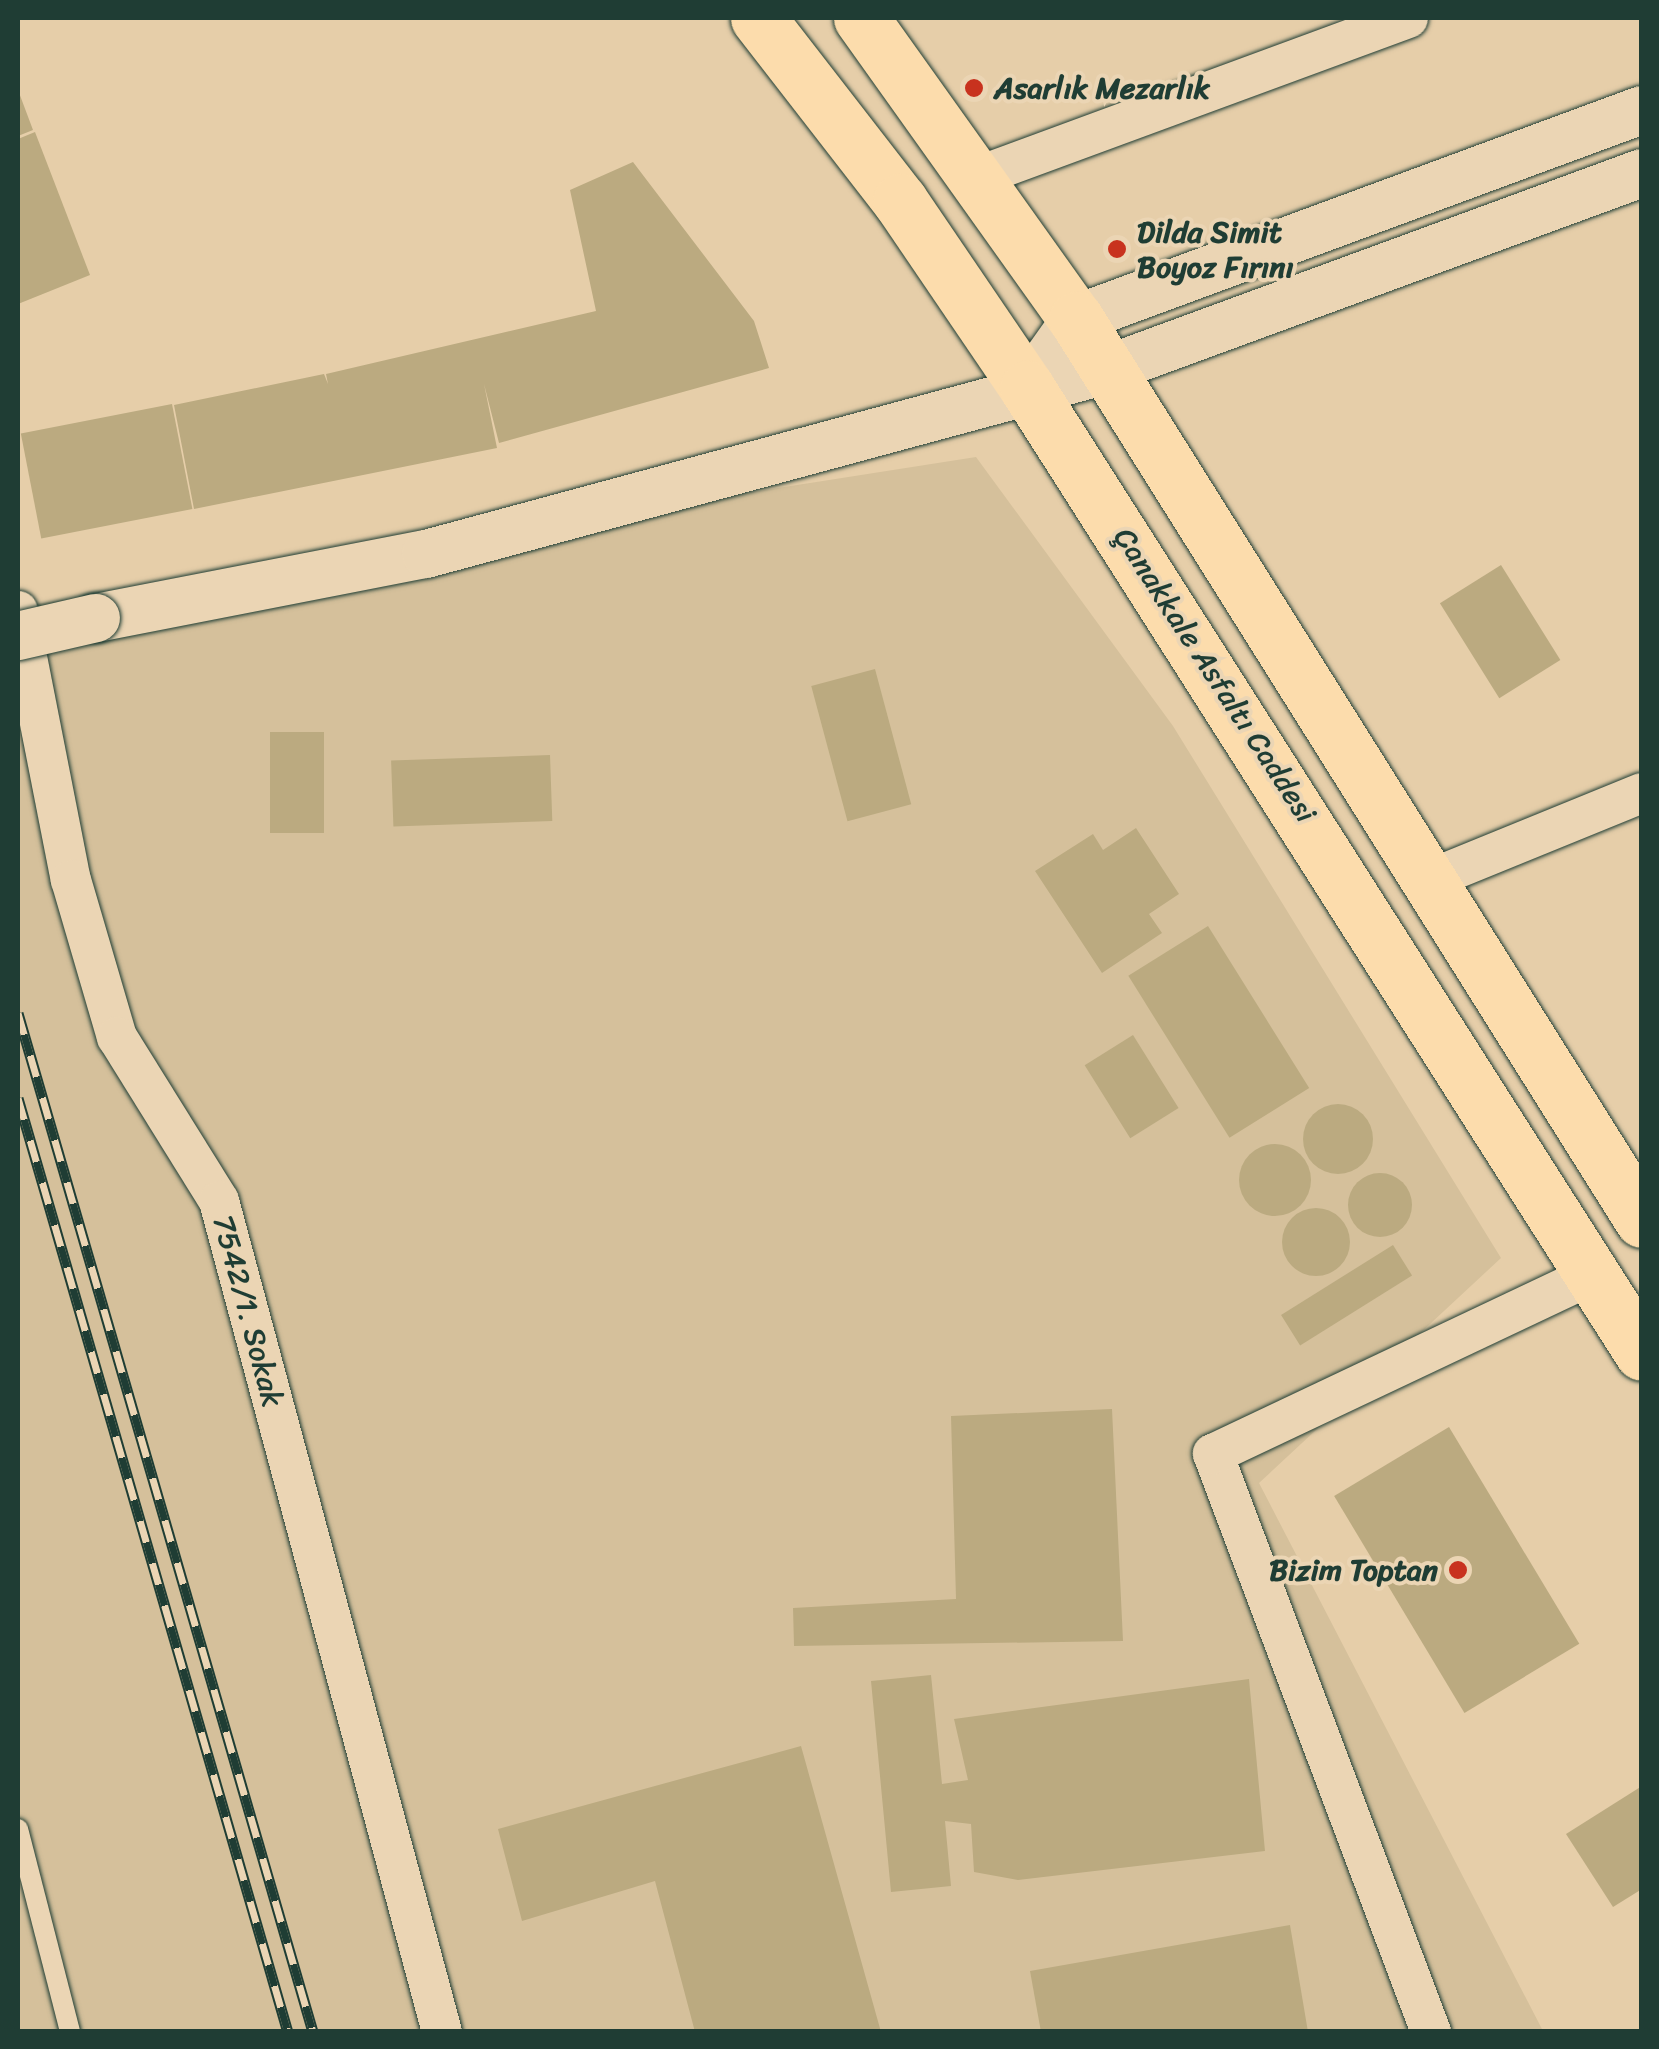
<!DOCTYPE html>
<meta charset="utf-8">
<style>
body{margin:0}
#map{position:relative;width:1659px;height:2049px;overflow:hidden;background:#e6cea9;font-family:Sriracha,sans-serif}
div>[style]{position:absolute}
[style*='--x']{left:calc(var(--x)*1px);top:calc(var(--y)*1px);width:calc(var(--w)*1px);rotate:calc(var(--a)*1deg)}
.built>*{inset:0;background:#d5c09b}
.building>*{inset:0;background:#bbaa80;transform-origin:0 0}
.round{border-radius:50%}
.roads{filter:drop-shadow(0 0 2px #1f3d34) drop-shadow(0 0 2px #1f3d34)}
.service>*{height:20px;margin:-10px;padding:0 10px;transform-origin:10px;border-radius:10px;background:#ebd5b4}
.minor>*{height:40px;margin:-20px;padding:0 20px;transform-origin:20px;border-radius:20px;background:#ebd5b4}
.tertiary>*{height:48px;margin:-24px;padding:0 24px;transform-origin:24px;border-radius:24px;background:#ebd5b4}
.trunk>*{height:55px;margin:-27.5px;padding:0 27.5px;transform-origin:27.5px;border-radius:27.5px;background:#fcdcac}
.rail>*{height:11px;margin-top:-5.5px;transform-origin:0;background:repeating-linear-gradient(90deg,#ebd5b4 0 22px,#1f3d34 0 44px);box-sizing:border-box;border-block:2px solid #1f3d34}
.bridges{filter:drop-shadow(0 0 2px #1f3d34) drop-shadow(0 0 2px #1f3d34)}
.tertiary-bridge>*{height:48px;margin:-24px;padding:0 24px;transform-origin:24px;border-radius:24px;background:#ebd5b4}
.dots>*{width:28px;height:28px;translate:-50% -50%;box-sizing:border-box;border:5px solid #ebd5b4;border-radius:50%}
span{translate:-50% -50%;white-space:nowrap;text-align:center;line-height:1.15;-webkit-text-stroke:8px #ebd5b4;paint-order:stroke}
.poi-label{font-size:30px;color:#1f3d34;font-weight:700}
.left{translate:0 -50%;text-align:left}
.right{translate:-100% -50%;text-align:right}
.street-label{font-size:30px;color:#1f3d34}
.frame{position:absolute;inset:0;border:20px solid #1f3d34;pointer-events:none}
</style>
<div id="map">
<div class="built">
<div style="clip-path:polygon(976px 457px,1173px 726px,1501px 1258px,1259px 1483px,1543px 2031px,18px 2032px,18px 607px)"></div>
</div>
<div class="building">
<div style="clip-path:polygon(18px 90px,33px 130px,18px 136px)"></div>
<div style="clip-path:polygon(35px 132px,90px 275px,18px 304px,18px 139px)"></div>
<div style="clip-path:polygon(633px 162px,754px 321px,769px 368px,499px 443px,484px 384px,497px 448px,194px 509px,174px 405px,324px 374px,328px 384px,326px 374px,596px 311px,570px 190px)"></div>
<div style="left:172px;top:404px;width:107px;height:154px;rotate:79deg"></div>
<div style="left:1501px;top:565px;width:112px;height:72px;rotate:58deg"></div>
<div style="left:875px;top:669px;width:140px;height:66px;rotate:75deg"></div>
<div style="left:270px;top:732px;width:54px;height:101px"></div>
<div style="left:550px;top:755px;width:66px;height:159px;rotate:88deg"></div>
<div style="clip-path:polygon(1136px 828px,1179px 894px,1149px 914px,1162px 933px,1102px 973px,1035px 871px,1093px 834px,1103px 850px)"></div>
<div style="left:1208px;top:926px;width:191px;height:94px;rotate:58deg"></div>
<div style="left:1133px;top:1035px;width:86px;height:57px;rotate:58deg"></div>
<div class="round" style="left:1303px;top:1104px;width:70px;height:70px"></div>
<div class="round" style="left:1239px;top:1144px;width:72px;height:72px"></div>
<div class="round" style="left:1348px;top:1173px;width:64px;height:64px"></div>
<div class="round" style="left:1282px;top:1208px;width:68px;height:68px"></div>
<div style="left:1393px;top:1245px;width:36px;height:132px;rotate:58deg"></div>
<div style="clip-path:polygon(1112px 1409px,1123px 1641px,794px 1646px,793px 1608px,956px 1599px,951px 1416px)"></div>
<div style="left:1449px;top:1427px;width:253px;height:134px;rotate:59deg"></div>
<div style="clip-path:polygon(931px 1675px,942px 1784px,968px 1780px,954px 1719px,1249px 1679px,1265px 1851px,1018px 1880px,974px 1872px,971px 1824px,945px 1821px,951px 1886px,891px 1892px,871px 1681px)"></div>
<div style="clip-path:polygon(801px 1746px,881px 2032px,695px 2032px,655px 1881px,522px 1921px,498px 1829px)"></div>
<div style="clip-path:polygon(1642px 1786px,1642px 1889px,1613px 1907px,1566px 1834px)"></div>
<div style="clip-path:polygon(1290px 1925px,1308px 2032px,1041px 2032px,1030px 1971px)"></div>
</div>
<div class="roads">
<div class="service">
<div style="--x:18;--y:1829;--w:210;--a:75.6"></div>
</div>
<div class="minor">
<div style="--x:979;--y:176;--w:457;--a:-20.2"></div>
<div style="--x:18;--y:611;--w:274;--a:78.9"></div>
<div style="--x:71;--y:880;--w:164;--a:73.7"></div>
<div style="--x:117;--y:1037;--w:193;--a:58.1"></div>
<div style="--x:219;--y:1201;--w:860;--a:74.98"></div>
<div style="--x:1426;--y:881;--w:233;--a:-22.2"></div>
<div style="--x:1431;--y:2032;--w:618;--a:-110.66"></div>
<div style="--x:1213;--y:1454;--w:419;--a:-25.3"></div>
</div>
<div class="tertiary">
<div style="--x:1027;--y:388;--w:85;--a:-54.6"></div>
<div style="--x:1076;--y:319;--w:603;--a:-20.27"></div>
<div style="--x:96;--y:618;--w:336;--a:-11"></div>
<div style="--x:426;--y:554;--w:701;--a:-15.13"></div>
<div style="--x:1103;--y:371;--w:574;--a:-20.17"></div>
</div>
<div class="trunk">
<div style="--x:758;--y:18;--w:232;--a:52.2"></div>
<div style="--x:900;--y:201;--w:226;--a:55.8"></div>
<div style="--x:1027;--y:388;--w:1144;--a:57.49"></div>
<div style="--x:861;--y:18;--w:370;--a:54.5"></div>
<div style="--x:1076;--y:319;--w:1064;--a:57.86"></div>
</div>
</div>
<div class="rail">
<div style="--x:18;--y:1013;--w:1061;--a:73.85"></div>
<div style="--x:18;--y:1098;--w:972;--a:73.88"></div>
</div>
<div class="bridges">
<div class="tertiary-bridge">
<div style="--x:18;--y:636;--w:80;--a:-13"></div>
</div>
</div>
<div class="dots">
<div style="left:974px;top:88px;background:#c8321e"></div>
<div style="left:1117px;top:249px;background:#c8321e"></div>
<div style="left:1458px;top:1570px;background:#c8321e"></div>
</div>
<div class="poi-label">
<span class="left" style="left:994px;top:88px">Asarlık Mezarlık</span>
<span class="left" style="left:1137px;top:249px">Dilda Simit<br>Boyoz Fırını</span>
<span class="right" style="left:1438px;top:1570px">Bizim Toptan</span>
</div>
<div class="street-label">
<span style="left:1215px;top:675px;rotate:57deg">Çanakkale Asfaltı Caddesi</span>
<span style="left:248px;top:1311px;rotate:75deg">7542/1. Sokak</span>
</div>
<div class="frame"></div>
</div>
